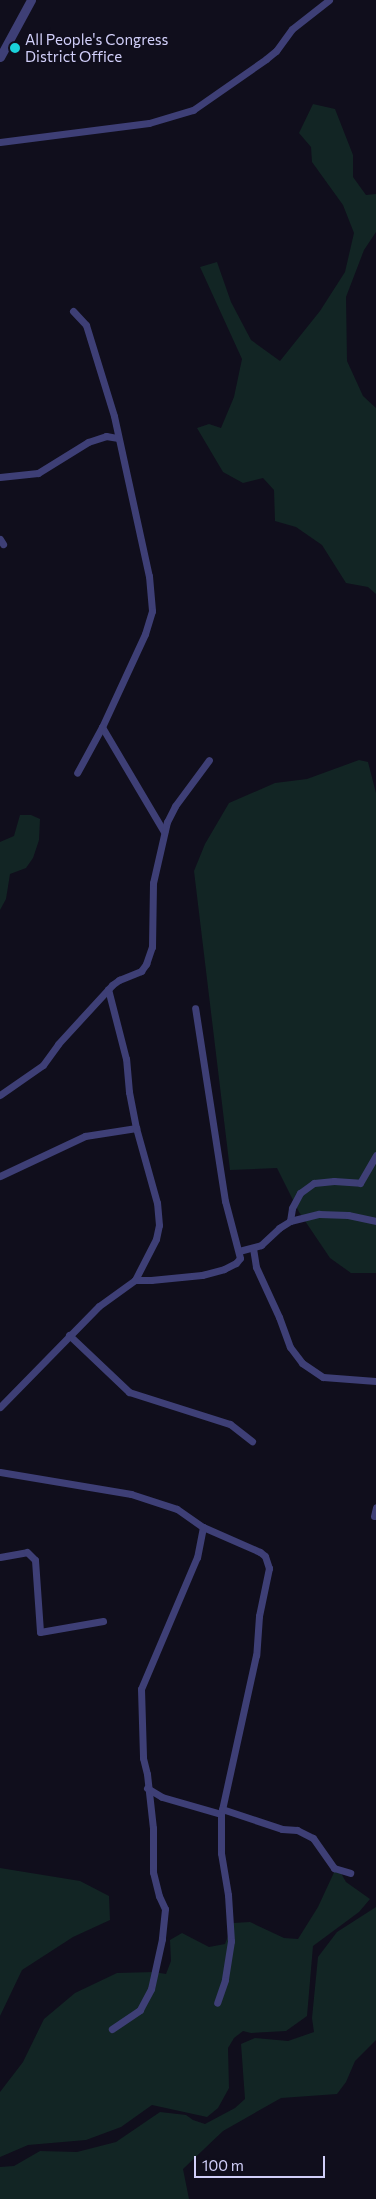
<!DOCTYPE html>
<style>
body{margin:0}
#map{position:relative;width:376px;height:2199px;overflow:hidden;background:#100e1c;font-family:Commissioner,sans-serif}
div>[style]{position:absolute}
[style*='--x']{left:calc(var(--x)*1px);top:calc(var(--y)*1px);width:calc(var(--w)*1px);rotate:calc(var(--a)*1deg)}
.green>*{inset:0;background:#122524}
.minor>*{height:7px;margin:-3.5px;padding:0 3.5px;transform-origin:3.5px;border-radius:3.5px;background:#3e3f76}
.tertiary>*{height:9px;margin:-4.5px;padding:0 4.5px;transform-origin:4.5px;border-radius:4.5px;background:#3e3f76}
.dots>*{width:14px;height:14px;translate:-50% -50%;box-sizing:border-box;border:2px solid #100e1c;border-radius:50%}
span{translate:-50% -50%;white-space:nowrap;text-align:center;line-height:1.15;-webkit-text-stroke:4px #100e1c;paint-order:stroke}
.poi-label{font-size:15px;color:#d1cff9}
.left{translate:0 -50%;text-align:left}
.scale{position:absolute;left:194px;top:2156px;width:131px;height:22px;box-sizing:border-box;border:2px solid #d1cff9;border-top:0;padding-left:6px;font-size:15px;line-height:18px;white-space:nowrap;color:#d1cff9;-webkit-text-stroke:4px #100e1c;paint-order:stroke}
</style>
<div id="map">
<div class="green">
<div style="clip-path:polygon(313px 104px,335px 109px,353px 155px,353px 177px,366px 195px,376px 194px,376px 232px,364px 250px,346px 297px,347px 361px,363px 396px,376px 408px,376px 594px,368px 587px,346px 583px,322px 545px,296px 527px,275px 521px,274px 490px,263px 478px,243px 483px,223px 472px,197px 428px,209px 424px,221px 428px,234px 397px,242px 359px,200px 267px,217px 262px,231px 302px,251px 340px,280px 361px,320px 311px,345px 272px,354px 233px,343px 205px,312px 162px,311px 147px,299px 133px)"></div>
<div style="clip-path:polygon(359px 760px,368px 762px,376px 793px,376px 1273px,351px 1273px,330px 1258px,299px 1212px,277px 1168px,230px 1170px,194px 871px,205px 844px,229px 803px,275px 783px,307px 779px)"></div>
<div style="clip-path:polygon(20px 815px,31px 815px,40px 819px,39px 840px,33px 858px,26px 868px,10px 874px,6px 899px,0 910px,0 842px,14px 836px)"></div>
<div style="clip-path:polygon(337px 1866px,346px 1882px,370px 1899px,359px 1912px,313px 1946px,307px 2016px,286px 2031px,251px 2033px,243px 2031px,234px 2038px,228px 2048px,229px 2088px,218px 2108px,207px 2117px,152px 2105px,121px 2127px,86px 2140px,28px 2145px,0 2157px,0 2092px,23px 2062px,44px 2019px,75px 1993px,117px 1973px,154px 1972px,166px 1974px,171px 1961px,170px 1940px,182px 1933px,209px 1947px,225px 1944px,233px 1923px,250px 1922px,284px 1938px,298px 1939px,318px 1907px)"></div>
<div style="clip-path:polygon(0 1868px,80px 1881px,109px 1896px,110px 1920px,73px 1937px,22px 1970px,0 2016px)"></div>
<div style="clip-path:polygon(376px 1907px,376px 2040px,355px 2061px,346px 2082px,337px 2094px,281px 2098px,223px 2131px,183px 2169px,189px 2199px,0 2199px,0 2167px,14px 2166px,40px 2151px,77px 2152px,116px 2142px,160px 2112px,186px 2115px,193px 2120px,205px 2124px,235px 2108px,245px 2099px,241px 2044px,255px 2038px,288px 2041px,314px 2032px,312px 2018px,318px 1957px,337px 1932px)"></div>
</div>
<div class="minor">
<div style="--x:0;--y:142;--w:150;--a:-7.3"></div>
<div style="--x:149;--y:123;--w:46;--a:-16.5"></div>
<div style="--x:193;--y:110;--w:89;--a:-34.9"></div>
<div style="--x:266;--y:59;--w:13;--a:-39"></div>
<div style="--x:276;--y:51;--w:27;--a:-54"></div>
<div style="--x:292;--y:29;--w:47;--a:-38.1"></div>
<div style="--x:73;--y:311;--w:19;--a:47"></div>
<div style="--x:86;--y:325;--w:95;--a:72.9"></div>
<div style="--x:114;--y:416;--w:164;--a:77.7"></div>
<div style="--x:149;--y:576;--w:35;--a:85"></div>
<div style="--x:152;--y:611;--w:24;--a:107"></div>
<div style="--x:145;--y:634;--w:102;--a:114.8"></div>
<div style="--x:102;--y:727;--w:52;--a:118.5"></div>
<div style="--x:0;--y:477;--w:38;--a:-6"></div>
<div style="--x:38;--y:473;--w:59;--a:-31.8"></div>
<div style="--x:88;--y:442;--w:19;--a:-18"></div>
<div style="--x:106;--y:436;--w:11;--a:10"></div>
<div style="--x:0;--y:539;--w:6;--a:59"></div>
<div style="--x:102;--y:727;--w:122;--a:59.4"></div>
<div style="--x:0;--y:1095;--w:52;--a:-34.9"></div>
<div style="--x:43;--y:1065;--w:26;--a:-54"></div>
<div style="--x:58;--y:1044;--w:80;--a:-47.5"></div>
<div style="--x:112;--y:985;--w:9;--a:-36"></div>
<div style="--x:119;--y:980;--w:24;--a:-22"></div>
<div style="--x:141;--y:971;--w:9;--a:-54"></div>
<div style="--x:146;--y:964;--w:18;--a:-71"></div>
<div style="--x:152;--y:947;--w:64;--a:-89.1"></div>
<div style="--x:153;--y:883;--w:63;--a:-77.1"></div>
<div style="--x:167;--y:822;--w:18;--a:-63"></div>
<div style="--x:175;--y:806;--w:57;--a:-53.5"></div>
<div style="--x:0;--y:1176;--w:94;--a:-25.2"></div>
<div style="--x:85;--y:1136;--w:52;--a:-8.9"></div>
<div style="--x:290;--y:1221;--w:13;--a:-81"></div>
<div style="--x:292;--y:1208;--w:17;--a:-62"></div>
<div style="--x:300;--y:1193;--w:17;--a:-36"></div>
<div style="--x:314;--y:1183;--w:20;--a:-6"></div>
<div style="--x:334;--y:1181;--w:26;--a:4"></div>
<div style="--x:360;--y:1183;--w:32;--a:-60"></div>
<div style="--x:253;--y:1248;--w:19;--a:81"></div>
<div style="--x:256;--y:1267;--w:55;--a:65.3"></div>
<div style="--x:279;--y:1317;--w:32;--a:70"></div>
<div style="--x:290;--y:1347;--w:20;--a:53"></div>
<div style="--x:302;--y:1363;--w:25;--a:34"></div>
<div style="--x:323;--y:1377;--w:53;--a:4.3"></div>
<div style="--x:239;--y:1251;--w:23;--a:-15"></div>
<div style="--x:261;--y:1245;--w:25;--a:-43"></div>
<div style="--x:279;--y:1228;--w:13;--a:-32"></div>
<div style="--x:290;--y:1221;--w:30;--a:-14"></div>
<div style="--x:319;--y:1214;--w:29;--a:2"></div>
<div style="--x:348;--y:1215;--w:29;--a:12"></div>
<div style="--x:135;--y:1280;--w:16;--a:0"></div>
<div style="--x:151;--y:1280;--w:51;--a:-5.6"></div>
<div style="--x:202;--y:1275;--w:23;--a:-15"></div>
<div style="--x:224;--y:1269;--w:13;--a:-27"></div>
<div style="--x:236;--y:1263;--w:6;--a:-51"></div>
<div style="--x:240;--y:1258;--w:59;--a:-104.7"></div>
<div style="--x:225;--y:1201;--w:195;--a:-98.8"></div>
<div style="--x:69;--y:1335;--w:83;--a:43.5"></div>
<div style="--x:129;--y:1392;--w:106;--a:17.6"></div>
<div style="--x:230;--y:1424;--w:28;--a:38"></div>
<div style="--x:0;--y:1407;--w:141;--a:-45.6"></div>
<div style="--x:99;--y:1306;--w:44;--a:-35.8"></div>
<div style="--x:135;--y:1280;--w:46;--a:-62.9"></div>
<div style="--x:156;--y:1239;--w:14;--a:-78"></div>
<div style="--x:159;--y:1225;--w:22;--a:-95"></div>
<div style="--x:157;--y:1203;--w:78;--a:-105.6"></div>
<div style="--x:136;--y:1128;--w:37;--a:-101"></div>
<div style="--x:129;--y:1092;--w:33;--a:-95"></div>
<div style="--x:126;--y:1059;--w:72;--a:-104.4"></div>
<div style="--x:0;--y:1472;--w:133;--a:9.5"></div>
<div style="--x:131;--y:1494;--w:48;--a:18.1"></div>
<div style="--x:177;--y:1509;--w:32;--a:35"></div>
<div style="--x:203;--y:1527;--w:31;--a:101"></div>
<div style="--x:197;--y:1557;--w:143;--a:113"></div>
<div style="--x:141;--y:1689;--w:69;--a:88.3"></div>
<div style="--x:143;--y:1758;--w:16;--a:76"></div>
<div style="--x:147;--y:1774;--w:54;--a:83.7"></div>
<div style="--x:153;--y:1828;--w:44;--a:90"></div>
<div style="--x:153;--y:1872;--w:25;--a:76"></div>
<div style="--x:159;--y:1896;--w:14;--a:65"></div>
<div style="--x:165;--y:1909;--w:30;--a:96"></div>
<div style="--x:162;--y:1939;--w:51;--a:102.4"></div>
<div style="--x:151;--y:1989;--w:24;--a:118"></div>
<div style="--x:140;--y:2010;--w:34;--a:146"></div>
<div style="--x:374;--y:1516;--w:9;--a:-77"></div>
<div style="--x:203;--y:1527;--w:62;--a:23.7"></div>
<div style="--x:260;--y:1552;--w:6;--a:39"></div>
<div style="--x:265;--y:1556;--w:13;--a:72"></div>
<div style="--x:269;--y:1568;--w:49;--a:101.8"></div>
<div style="--x:259;--y:1616;--w:39;--a:94"></div>
<div style="--x:256;--y:1655;--w:163;--a:102.4"></div>
<div style="--x:221;--y:1814;--w:39;--a:90"></div>
<div style="--x:221;--y:1853;--w:43;--a:80.5"></div>
<div style="--x:228;--y:1895;--w:46;--a:86.3"></div>
<div style="--x:231;--y:1941;--w:39;--a:99"></div>
<div style="--x:225;--y:1980;--w:24;--a:109"></div>
<div style="--x:0;--y:1557;--w:27;--a:-10"></div>
<div style="--x:27;--y:1552;--w:11;--a:45"></div>
<div style="--x:35;--y:1560;--w:72;--a:86"></div>
<div style="--x:40;--y:1632;--w:64;--a:-9.9"></div>
<div style="--x:147;--y:1788;--w:17;--a:31"></div>
<div style="--x:162;--y:1797;--w:61;--a:16.1"></div>
<div style="--x:222;--y:1809;--w:63;--a:18.4"></div>
<div style="--x:282;--y:1829;--w:15;--a:4"></div>
<div style="--x:297;--y:1830;--w:18;--a:27"></div>
<div style="--x:313;--y:1838;--w:37;--a:55"></div>
<div style="--x:334;--y:1868;--w:17;--a:17"></div>
</div>
<div class="tertiary">
<div style="--x:0;--y:57;--w:65;--a:-61.5"></div>
</div>
<div class="dots">
<div style="left:15px;top:48px;background:#1ad1da"></div>
</div>
<div class="poi-label">
<span class="left" style="left:25px;top:48px">All People's Congress<br>District Office</span>
</div>
<div class="scale">100 m</div>
</div>
